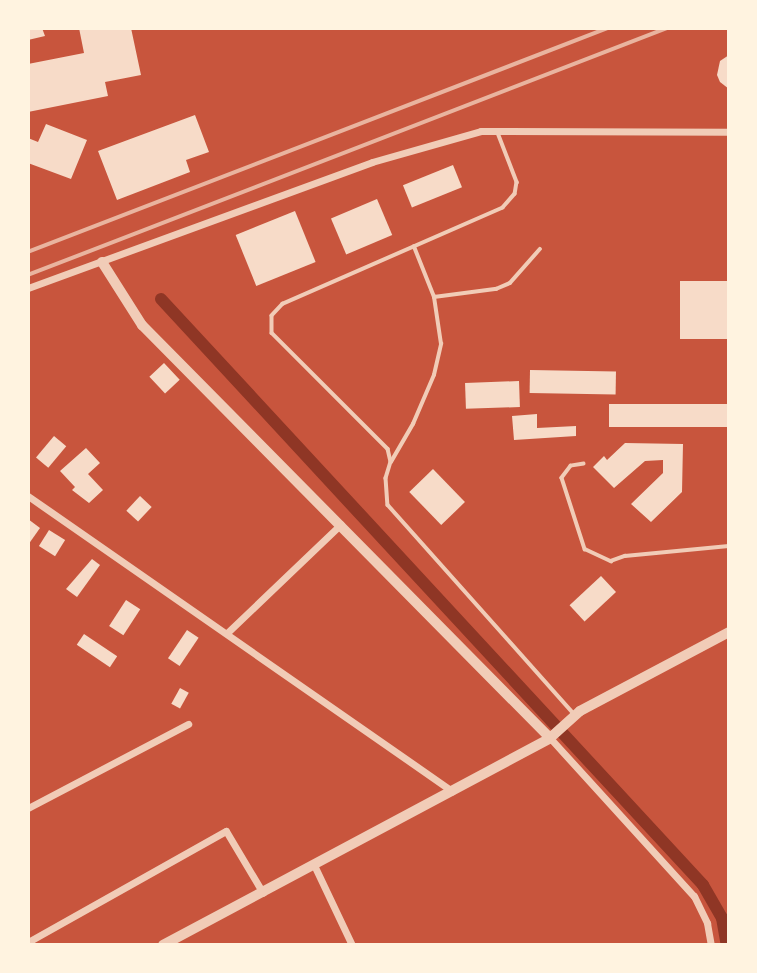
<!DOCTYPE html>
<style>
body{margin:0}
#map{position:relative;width:757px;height:973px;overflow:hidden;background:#c8553d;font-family:"PT Serif",serif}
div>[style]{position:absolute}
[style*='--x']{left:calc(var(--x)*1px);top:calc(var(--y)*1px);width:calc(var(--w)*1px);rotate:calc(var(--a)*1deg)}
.canal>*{height:12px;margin:-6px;padding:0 6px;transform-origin:6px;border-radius:6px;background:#8f3625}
.building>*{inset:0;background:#f7dbc8;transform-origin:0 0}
.service>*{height:3.5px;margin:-1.75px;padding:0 1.75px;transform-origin:1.75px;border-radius:1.75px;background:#f1ccb7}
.minor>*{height:7px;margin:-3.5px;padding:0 3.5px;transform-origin:3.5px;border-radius:3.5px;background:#f1ccb7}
.tertiary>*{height:10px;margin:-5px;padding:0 5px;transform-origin:5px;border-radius:5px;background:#f1ccb7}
.rail>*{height:3.5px;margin:-1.75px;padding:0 1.75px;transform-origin:1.75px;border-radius:1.75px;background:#e9b49f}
span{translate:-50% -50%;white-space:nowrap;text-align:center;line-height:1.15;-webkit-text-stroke:5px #fff3e0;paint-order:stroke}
.frame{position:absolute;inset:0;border:30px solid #fff3e0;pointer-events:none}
</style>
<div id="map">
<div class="canal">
<div style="--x:161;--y:299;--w:798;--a:47.23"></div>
<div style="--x:703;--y:885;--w:38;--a:60"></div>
<div style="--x:722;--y:918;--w:27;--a:80"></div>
</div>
<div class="building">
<div style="clip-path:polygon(28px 28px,42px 28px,45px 36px,28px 40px)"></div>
<div style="clip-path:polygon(79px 28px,131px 28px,141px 75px,105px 82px,108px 96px,28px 112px,28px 64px,84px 53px)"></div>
<div style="clip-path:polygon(729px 55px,729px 89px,720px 82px,717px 75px,720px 61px)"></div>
<div style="clip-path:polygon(195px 115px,209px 152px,186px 160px,190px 172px,117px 200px,98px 151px)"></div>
<div style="clip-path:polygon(46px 124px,87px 140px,71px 179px,28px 163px,28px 138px,38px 142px)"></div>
<div style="left:453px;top:165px;width:24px;height:54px;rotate:68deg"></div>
<div style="left:377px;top:199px;width:39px;height:50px;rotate:67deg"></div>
<div style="left:295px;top:211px;width:55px;height:64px;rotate:68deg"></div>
<div style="left:729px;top:281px;width:58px;height:49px;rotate:90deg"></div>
<div style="left:164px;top:363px;width:23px;height:20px;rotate:47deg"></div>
<div style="left:530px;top:370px;width:86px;height:23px;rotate:1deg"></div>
<div style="left:519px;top:381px;width:26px;height:54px;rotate:88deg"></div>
<div style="left:729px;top:404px;width:23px;height:120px;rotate:90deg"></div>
<div style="clip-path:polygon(537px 414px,537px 428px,576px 426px,576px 436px,514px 440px,512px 416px)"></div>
<div style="left:54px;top:436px;width:16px;height:28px;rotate:40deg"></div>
<div style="clip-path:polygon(625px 443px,683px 444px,682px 492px,651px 522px,631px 504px,663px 473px,663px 460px,645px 461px,614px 488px,593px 467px,604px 456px,607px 460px)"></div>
<div style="clip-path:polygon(86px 448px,100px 463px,88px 474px,103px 490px,89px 503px,72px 490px,75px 487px,60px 471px)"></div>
<div style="left:433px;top:469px;width:46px;height:33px;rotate:46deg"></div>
<div style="left:140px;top:496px;width:16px;height:20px;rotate:43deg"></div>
<div style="clip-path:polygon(28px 519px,40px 528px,28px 545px)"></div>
<div style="left:49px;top:530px;width:19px;height:19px;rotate:32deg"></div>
<div style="clip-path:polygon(92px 559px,100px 565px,77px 597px,66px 589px)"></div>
<div style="left:601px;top:576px;width:22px;height:43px;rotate:47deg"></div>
<div style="left:126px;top:600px;width:17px;height:31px;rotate:33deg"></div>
<div style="left:187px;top:630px;width:14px;height:34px;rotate:34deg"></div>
<div style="left:84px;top:634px;width:40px;height:13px;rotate:34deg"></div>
<div style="left:180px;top:688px;width:10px;height:18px;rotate:29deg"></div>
</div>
<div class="service">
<div style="--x:498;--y:133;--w:53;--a:68.8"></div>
<div style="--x:517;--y:182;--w:12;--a:99"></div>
<div style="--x:515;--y:194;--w:18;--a:131"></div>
<div style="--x:503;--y:208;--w:240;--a:156.4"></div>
<div style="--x:283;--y:304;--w:16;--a:133"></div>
<div style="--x:272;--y:316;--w:17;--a:90"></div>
<div style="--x:272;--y:333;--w:164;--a:45"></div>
<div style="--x:388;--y:449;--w:13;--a:77"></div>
<div style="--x:391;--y:462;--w:17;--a:107"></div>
<div style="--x:386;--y:478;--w:27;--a:86"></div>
<div style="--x:388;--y:505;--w:280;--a:48.3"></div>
<div style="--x:434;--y:297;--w:63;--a:-7.4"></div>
<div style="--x:496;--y:289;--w:15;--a:-23"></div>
<div style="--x:510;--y:283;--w:45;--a:-48.6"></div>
<div style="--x:391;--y:462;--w:44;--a:-59.9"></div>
<div style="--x:413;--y:424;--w:53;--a:-66.8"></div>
<div style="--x:434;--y:375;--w:32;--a:-77"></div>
<div style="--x:441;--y:344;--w:48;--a:-98.5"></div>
<div style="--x:434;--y:297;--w:54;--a:-111.8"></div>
<div style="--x:584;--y:464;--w:13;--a:171"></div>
<div style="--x:571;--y:466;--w:15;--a:127"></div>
<div style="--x:562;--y:478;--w:75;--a:72.1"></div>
<div style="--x:585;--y:549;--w:29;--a:25"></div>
<div style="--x:611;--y:561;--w:15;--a:-20"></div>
<div style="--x:625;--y:556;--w:104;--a:-5.5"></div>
</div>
<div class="minor">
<div style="--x:28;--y:288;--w:366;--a:-20.1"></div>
<div style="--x:372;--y:162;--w:113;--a:-15.9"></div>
<div style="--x:481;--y:131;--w:248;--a:0.2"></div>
<div style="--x:28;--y:496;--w:517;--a:34.83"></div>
<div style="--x:228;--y:632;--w:156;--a:-43.7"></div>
<div style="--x:550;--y:738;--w:214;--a:47.7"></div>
<div style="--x:694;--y:896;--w:30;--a:64"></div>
<div style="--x:707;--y:923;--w:22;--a:80"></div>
<div style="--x:28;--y:808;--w:181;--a:-27.7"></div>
<div style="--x:314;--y:865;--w:89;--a:64.6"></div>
<div style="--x:28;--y:942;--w:227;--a:-29.3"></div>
<div style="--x:226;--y:831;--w:72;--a:59.2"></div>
</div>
<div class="tertiary">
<div style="--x:102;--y:262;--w:75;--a:57.6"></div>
<div style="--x:142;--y:325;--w:581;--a:45.35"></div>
<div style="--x:163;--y:945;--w:439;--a:-28.1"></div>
<div style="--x:550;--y:738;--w:40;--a:-42"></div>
<div style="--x:580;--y:711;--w:169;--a:-27.9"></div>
</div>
<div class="rail">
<div style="--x:28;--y:252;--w:622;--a:-21.12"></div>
<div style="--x:28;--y:275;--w:685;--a:-21.13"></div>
</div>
<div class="frame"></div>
</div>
